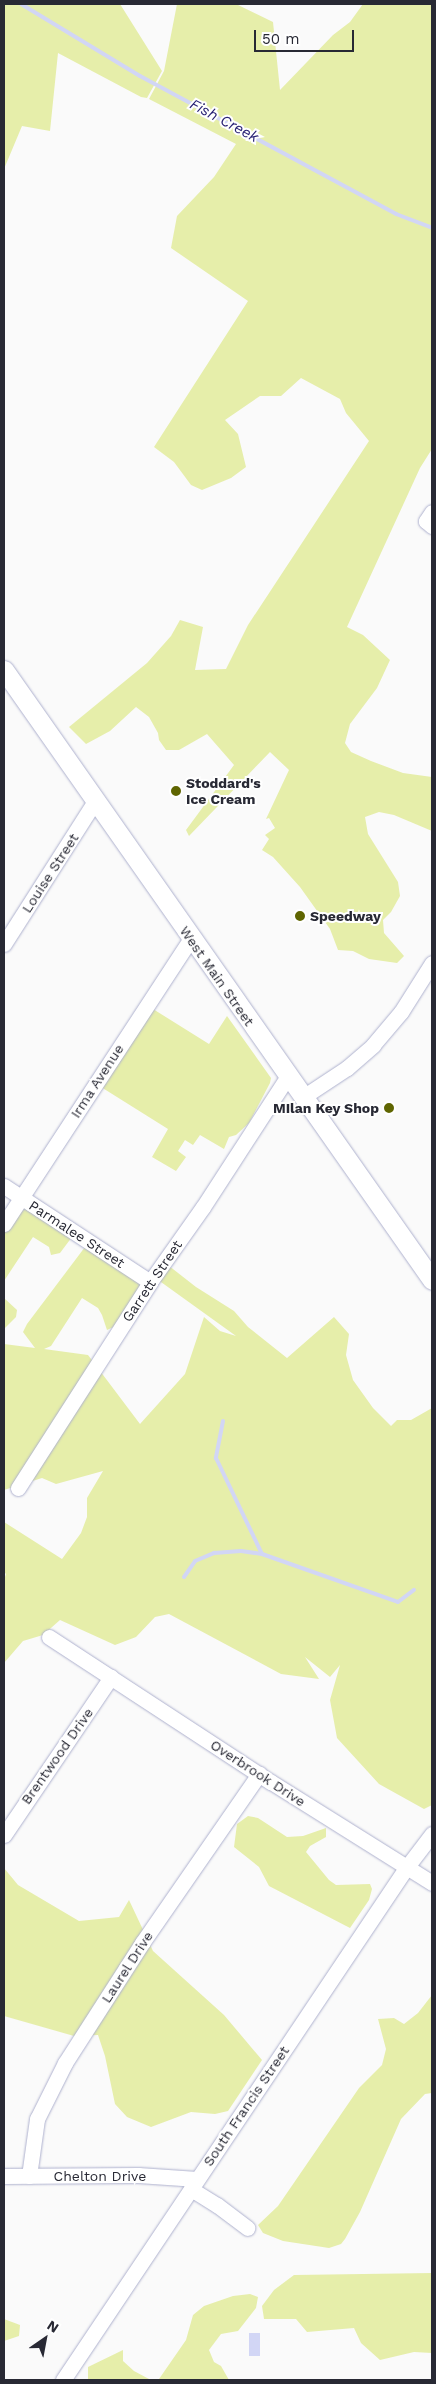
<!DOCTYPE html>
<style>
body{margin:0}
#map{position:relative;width:436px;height:2384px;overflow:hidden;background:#fafafa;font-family:"Work Sans",sans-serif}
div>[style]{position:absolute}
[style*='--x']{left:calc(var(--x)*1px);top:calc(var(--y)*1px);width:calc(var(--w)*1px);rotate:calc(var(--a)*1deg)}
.green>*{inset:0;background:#e6eeaa}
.water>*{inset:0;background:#d2d6f5;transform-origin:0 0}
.stream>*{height:4px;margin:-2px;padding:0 2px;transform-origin:2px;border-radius:2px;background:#d2d6f5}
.roads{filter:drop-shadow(0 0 1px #aeb1ce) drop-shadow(0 0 1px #aeb1ce)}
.minor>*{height:15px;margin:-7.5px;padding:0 7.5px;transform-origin:7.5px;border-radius:7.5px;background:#fff}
.major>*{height:19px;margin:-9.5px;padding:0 9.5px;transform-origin:9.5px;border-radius:9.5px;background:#fff}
.dots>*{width:14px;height:14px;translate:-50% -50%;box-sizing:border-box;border:2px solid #fff;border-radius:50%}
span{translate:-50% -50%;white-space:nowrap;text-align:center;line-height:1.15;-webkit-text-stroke:4px #fff;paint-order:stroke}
.poi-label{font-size:14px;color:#282934;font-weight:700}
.left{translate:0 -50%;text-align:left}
.right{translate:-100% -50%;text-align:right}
.street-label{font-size:14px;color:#282934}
.water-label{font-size:15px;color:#292274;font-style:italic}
.frame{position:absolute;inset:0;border:5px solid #282934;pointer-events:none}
.north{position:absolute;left:20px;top:2314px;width:50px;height:50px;-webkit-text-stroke:4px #fff;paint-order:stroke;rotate:33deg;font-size:14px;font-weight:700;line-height:20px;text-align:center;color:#282934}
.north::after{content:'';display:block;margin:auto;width:18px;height:22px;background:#282934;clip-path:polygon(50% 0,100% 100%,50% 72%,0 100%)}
.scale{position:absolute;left:254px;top:30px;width:100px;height:22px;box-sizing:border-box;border:2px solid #282934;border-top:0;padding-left:6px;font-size:15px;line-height:18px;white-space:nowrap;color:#282934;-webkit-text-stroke:4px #fff;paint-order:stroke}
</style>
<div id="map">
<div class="green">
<div style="clip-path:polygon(4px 4px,120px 4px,162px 71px,147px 98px,141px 97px,58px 53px,50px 131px,22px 126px,4px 169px)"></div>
<div style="clip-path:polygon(177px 4px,236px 4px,273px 22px,280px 90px,333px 35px,350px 22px,363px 4px,432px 4px,432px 449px,420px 468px,347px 627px,363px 635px,390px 660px,377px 688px,350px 724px,345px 743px,351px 752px,371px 761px,403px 773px,432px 777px,432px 831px,394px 815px,379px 812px,365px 817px,368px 834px,398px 882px,400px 896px,391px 912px,383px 920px,384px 933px,404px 956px,397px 963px,369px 959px,353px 951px,338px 950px,330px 929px,300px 887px,273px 857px,262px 850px,269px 839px,265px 835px,275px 828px,269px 818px,266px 819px,289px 770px,270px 752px,189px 836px,186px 830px,234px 765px,207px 734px,179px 750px,166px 750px,159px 740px,158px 733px,149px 717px,136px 707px,110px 731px,86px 744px,69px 727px,147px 663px,171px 636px,180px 620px,203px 627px,195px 670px,226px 669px,248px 625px,369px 441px,346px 413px,340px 399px,301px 378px,281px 396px,260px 396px,225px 420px,238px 434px,246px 467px,231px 478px,202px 490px,191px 485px,174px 462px,154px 447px,248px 301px,171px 248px,177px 216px,214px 177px,236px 144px,149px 99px,164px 71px)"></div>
<div style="clip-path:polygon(153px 1009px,209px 1044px,227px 1016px,271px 1078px,270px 1083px,249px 1123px,236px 1135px,229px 1137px,224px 1149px,200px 1135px,193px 1145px,185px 1140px,178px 1151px,186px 1157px,176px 1171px,152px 1157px,168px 1129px,101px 1087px)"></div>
<div style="clip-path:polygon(21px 1198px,75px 1233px,60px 1253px,51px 1255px,49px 1247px,33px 1237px,4px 1281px,4px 1226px)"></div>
<div style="clip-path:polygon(85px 1247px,142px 1283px,118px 1325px,107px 1330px,102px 1315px,98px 1308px,82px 1298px,51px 1346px,44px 1349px,88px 1355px,140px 1424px,185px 1374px,204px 1317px,220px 1331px,236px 1336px,154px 1277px,164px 1262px,196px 1287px,234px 1311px,248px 1327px,287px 1358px,334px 1317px,349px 1334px,346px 1355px,353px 1380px,373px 1408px,391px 1426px,397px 1420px,411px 1420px,432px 1408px,432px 1805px,424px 1809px,379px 1784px,337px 1738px,330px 1700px,340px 1665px,330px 1677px,305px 1657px,319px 1679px,281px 1674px,169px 1614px,155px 1617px,136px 1637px,115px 1645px,60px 1620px,43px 1635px,23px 1641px,4px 1663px,4px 1580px,6px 1574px,4px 1572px,4px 1522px,62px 1559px,81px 1533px,87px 1517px,87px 1498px,103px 1471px,56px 1484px,42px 1478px,4px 1490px,4px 1344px,35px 1348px,23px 1332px,27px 1324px)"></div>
<div style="clip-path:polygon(4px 1298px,17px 1310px,16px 1317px,4px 1329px)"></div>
<div style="clip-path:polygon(248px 1816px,258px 1818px,287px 1837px,303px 1836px,326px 1828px,326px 1837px,310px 1846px,306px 1852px,329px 1880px,336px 1885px,370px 1884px,372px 1889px,369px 1900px,350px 1928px,269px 1886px,259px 1867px,234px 1847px,237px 1824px)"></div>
<div style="clip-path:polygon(4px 1868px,18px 1885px,79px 1921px,119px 1917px,129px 1900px,153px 1951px,224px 2015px,262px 2060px,228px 2111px,215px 2114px,191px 2112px,151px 2127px,127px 2117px,115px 2104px,105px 2056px,98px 2035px,74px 2036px,4px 2016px)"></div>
<div style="clip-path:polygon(432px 1995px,432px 2093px,425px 2094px,401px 2119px,360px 2212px,345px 2239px,341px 2244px,329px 2248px,283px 2241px,263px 2233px,258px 2225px,278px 2206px,359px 2088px,382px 2065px,386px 2049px,378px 2019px,394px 2018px,404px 2024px,418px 2013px)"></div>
<div style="clip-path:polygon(432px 2273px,432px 2353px,414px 2352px,380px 2360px,361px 2343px,354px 2328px,307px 2332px,296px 2319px,264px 2319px,262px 2306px,274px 2290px,294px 2275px)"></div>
<div style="clip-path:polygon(250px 2294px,258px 2297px,256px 2308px,238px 2331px,221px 2334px,209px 2350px,214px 2362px,221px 2366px,229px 2380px,88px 2380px,88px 2367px,123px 2350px,123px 2361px,134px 2371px,149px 2379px,159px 2379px,186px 2340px,193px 2315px,204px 2306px,233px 2296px)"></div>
<div style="clip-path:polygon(4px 2319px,20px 2325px,19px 2336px,4px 2341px)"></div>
</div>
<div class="water">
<div style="left:249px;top:2333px;width:11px;height:23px"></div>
</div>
<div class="stream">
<div style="--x:21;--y:4;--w:139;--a:31.2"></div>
<div style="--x:140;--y:76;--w:291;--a:28.3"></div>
<div style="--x:396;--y:214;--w:39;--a:21"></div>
<div style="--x:223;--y:1421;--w:38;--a:101"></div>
<div style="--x:216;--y:1458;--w:106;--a:64.4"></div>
<div style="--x:184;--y:1577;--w:19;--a:-55"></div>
<div style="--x:195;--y:1561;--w:21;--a:-23"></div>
<div style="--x:214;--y:1553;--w:27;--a:-4"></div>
<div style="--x:241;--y:1551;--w:21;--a:8"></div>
<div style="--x:262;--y:1554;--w:144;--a:19.4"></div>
<div style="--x:398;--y:1602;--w:20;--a:-37"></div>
</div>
<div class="roads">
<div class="minor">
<div style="--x:432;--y:512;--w:11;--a:124"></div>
<div style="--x:426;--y:521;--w:8;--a:40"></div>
<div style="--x:4;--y:944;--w:169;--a:-57.5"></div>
<div style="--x:303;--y:1097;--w:53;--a:-33.4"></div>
<div style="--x:347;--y:1068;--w:35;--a:-41"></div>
<div style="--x:373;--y:1045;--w:43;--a:-49.7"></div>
<div style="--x:401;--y:1012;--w:58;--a:-57.7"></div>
<div style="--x:4;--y:1186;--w:175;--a:33.3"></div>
<div style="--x:4;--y:1224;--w:342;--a:-56.8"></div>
<div style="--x:18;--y:1488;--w:245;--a:-57.3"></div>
<div style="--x:150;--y:1282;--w:92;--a:-54.8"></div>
<div style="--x:203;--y:1207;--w:156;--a:-57"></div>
<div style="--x:49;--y:1637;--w:265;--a:33.2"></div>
<div style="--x:271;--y:1782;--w:190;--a:32.1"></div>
<div style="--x:4;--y:1835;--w:191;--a:-55.9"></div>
<div style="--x:4;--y:2176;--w:134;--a:-0.4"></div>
<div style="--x:138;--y:2175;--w:59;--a:3.9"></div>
<div style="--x:29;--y:2176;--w:58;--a:-82"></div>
<div style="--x:37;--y:2119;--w:63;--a:-63.4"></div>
<div style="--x:65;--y:2063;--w:143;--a:-57.3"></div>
<div style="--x:142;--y:1943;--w:206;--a:-55.3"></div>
<div style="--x:191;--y:2189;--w:31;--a:32"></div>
<div style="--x:217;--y:2205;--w:38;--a:37"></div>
<div style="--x:63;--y:2380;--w:616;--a:-56.18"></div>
<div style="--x:406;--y:1868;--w:43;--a:-52.6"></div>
</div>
<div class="major">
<div style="--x:4;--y:670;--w:745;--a:54.94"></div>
</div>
</div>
<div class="dots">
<div style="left:176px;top:791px;background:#5f6501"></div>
<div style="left:300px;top:916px;background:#5f6501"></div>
<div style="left:389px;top:1108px;background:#5f6501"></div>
</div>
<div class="poi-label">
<span class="left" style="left:186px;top:791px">Stoddard's<br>Ice Cream</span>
<span class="left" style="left:310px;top:916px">Speedway</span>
<span class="right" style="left:379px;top:1108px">MIlan Key Shop</span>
</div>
<div class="street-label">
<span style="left:50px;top:873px;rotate:-57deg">Louise Street</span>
<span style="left:217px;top:976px;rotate:55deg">West Main Street</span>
<span style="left:97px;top:1081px;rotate:-57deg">Irma Avenue</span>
<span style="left:77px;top:1234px;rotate:33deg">Parmalee Street</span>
<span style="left:152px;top:1281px;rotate:-56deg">Garrett Street</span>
<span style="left:57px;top:1756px;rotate:-55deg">Brentwood Drive</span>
<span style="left:258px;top:1773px;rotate:33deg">Overbrook Drive</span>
<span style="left:127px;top:1967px;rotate:-57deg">Laurel Drive</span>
<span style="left:246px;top:2106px;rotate:-56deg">South Francis Street</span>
<span style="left:100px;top:2176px">Chelton Drive</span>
</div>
<div class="water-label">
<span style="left:224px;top:121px;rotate:28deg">Fish Creek</span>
</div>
<div class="frame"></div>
<div class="north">N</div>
<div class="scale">50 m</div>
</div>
